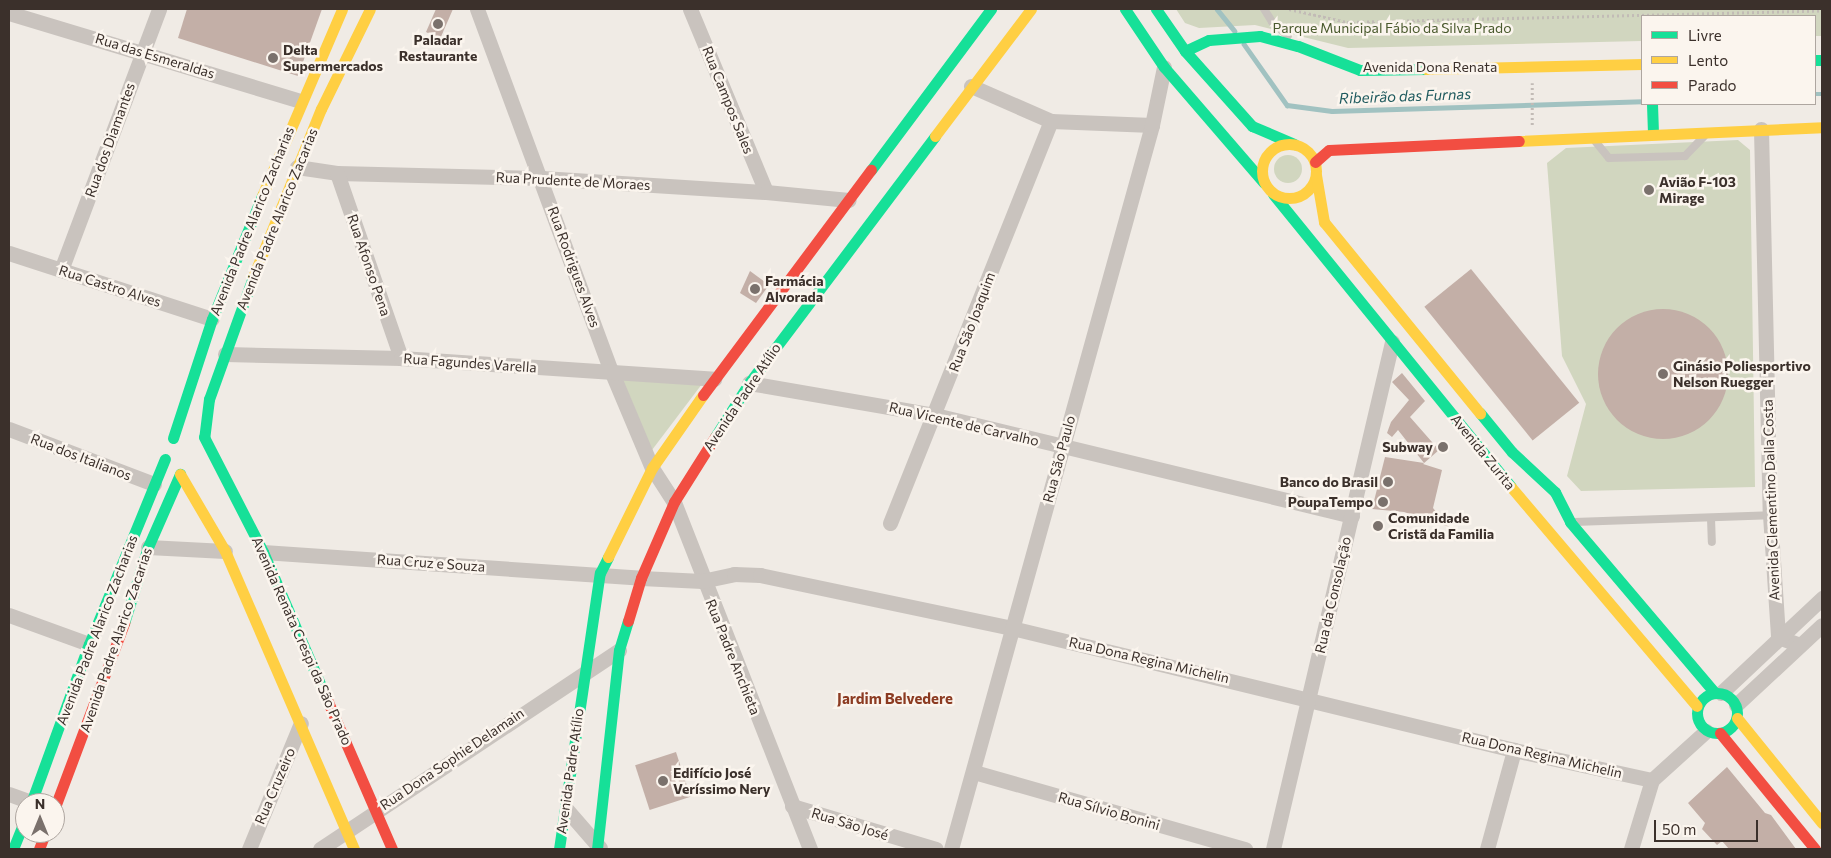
<!DOCTYPE html>
<meta charset="utf-8">
<style>
body{margin:0}
#map{position:relative;width:1831px;height:858px;overflow:hidden;background:#f0ebe5;font-family:Commissioner,sans-serif}
div>[style]{position:absolute}
[style*='--x']{left:calc(var(--x)*1px);top:calc(var(--y)*1px);width:calc(var(--w)*1px);rotate:calc(var(--a)*1deg)}
.green>*{inset:0;background:#d1d6bf}
.round{border-radius:50%}
.stream>*{height:4.5px;margin:-2.25px;padding:0 2.25px;transform-origin:2.25px;border-radius:2.25px;background:#a1c2c1}
.building>*{inset:0;background:#c3afa7;transform-origin:0 0}
.path>*{height:2.5px;margin-top:-1.25px;transform-origin:0;background:repeating-linear-gradient(90deg,#c2bbb6 0 2.5px,transparent 0 5px)}
.lane>*{height:8px;margin:-4px;padding:0 4px;transform-origin:4px;border-radius:4px;background:#c9c3be}
.street>*{height:15px;margin:-7.5px;padding:0 7.5px;transform-origin:7.5px;border-radius:7.5px;background:#c9c3be}
.fast>*{height:11px;margin:-5.5px;padding:0 5.5px;transform-origin:5.5px;border-radius:5.5px;background:#16e098}
.fast>.ring{margin:-5.5px;padding:0;box-sizing:content-box;background:none;border:11px solid #16e098;border-radius:50%}
.slow>*{height:11px;margin:-5.5px;padding:0 5.5px;transform-origin:5.5px;border-radius:5.5px;background:#ffcf43}
.slow>.ring{margin:-5.5px;padding:0;box-sizing:content-box;background:none;border:11px solid #ffcf43;border-radius:50%}
.jam>*{height:11px;margin:-5.5px;padding:0 5.5px;transform-origin:5.5px;border-radius:5.5px;background:#f24e42}
.dots>*{width:14px;height:14px;translate:-50% -50%;box-sizing:border-box;border:2px solid #fbf5ee;border-radius:50%}
span{translate:-50% -50%;white-space:nowrap;text-align:center;line-height:1.15;-webkit-text-stroke:5px #fbf5ee;paint-order:stroke}
.park-label{font-size:14px;color:#4a5a2e}
.poi-label{font-size:14px;color:#3b302b;font-weight:700}
.left{translate:0 -50%;text-align:left}
.right{translate:-100% -50%;text-align:right}
.street-label{font-size:14px;color:#3b302b}
.water-label{font-size:15px;color:#1f5a5e;font-style:italic}
.neighbourhood-label{font-size:15px;color:#8c3b22;font-weight:700}
.frame{position:absolute;inset:0;border:10px solid #3b302b;pointer-events:none}
.legend{position:absolute;left:1641px;top:15px;width:175px;height:90px;box-sizing:border-box;background:#fbf5ee;border:1px solid #aea6a0;margin:0;padding:6px 9px;list-style:none;font-size:15px;color:#3b302b}
.legend li{display:flex;align-items:center;gap:10px;height:25px}
.legend b{width:25px;border:1px solid #aea6a0}
.north{position:absolute;left:15px;top:793px;width:50px;height:50px;box-sizing:border-box;background:#fbf5ee;border:1px solid #aea6a0;border-radius:50%;rotate:0deg;font-size:14px;font-weight:700;line-height:20px;text-align:center;color:#3b302b}
.north::after{content:'';display:block;margin:auto;width:18px;height:22px;background:#7a716c;clip-path:polygon(50% 0,100% 100%,50% 72%,0 100%)}
.scale{position:absolute;left:1654px;top:820px;width:104px;height:22px;box-sizing:border-box;border:2px solid #3b302b;border-top:0;padding-left:6px;font-size:15px;line-height:18px;white-space:nowrap;color:#3b302b;-webkit-text-stroke:4px #fbf5ee;paint-order:stroke}
</style>
<div id="map">
<div class="green">
<div style="clip-path:polygon(1176px 9px,1822px 9px,1822px 36px,1815px 36px,1815px 16px,1642px 16px,1642px 41px,1348px 48px,1255px 25px,1199px 28px,1185px 23px)"></div>
<div style="clip-path:polygon(1738px 140px,1750px 150px,1755px 487px,1581px 491px,1567px 476px,1586px 404px,1562px 356px,1547px 163px,1566px 148px)"></div>
<div class="round" style="left:1274px;top:155px;width:28px;height:28px"></div>
<div style="clip-path:polygon(622px 378px,702px 384px,652px 450px)"></div>
</div>
<div class="stream">
<div style="--x:1217;--y:9;--w:28;--a:51"></div>
<div style="--x:1244;--y:44;--w:75;--a:54.8"></div>
<div style="--x:1287;--y:105;--w:45;--a:7.6"></div>
<div style="--x:1332;--y:111;--w:310;--a:-1.8"></div>
<div style="--x:1815;--y:94;--w:7;--a:0"></div>
</div>
<div class="building">
<div style="clip-path:polygon(187px 9px,322px 9px,298px 76px,178px 38px)"></div>
<div style="clip-path:polygon(436px 9px,453px 9px,440px 39px,426px 32px)"></div>
<div style="left:1471px;top:269px;width:172px;height:60px;rotate:51deg"></div>
<div style="clip-path:polygon(750px 271px,769px 285px,756px 303px,740px 293px)"></div>
<div class="round" style="left:1598px;top:309px;width:130px;height:130px"></div>
<div style="clip-path:polygon(1402px 373px,1425px 401px,1410px 417px,1439px 450px,1423px 464px,1442px 470px,1433px 508px,1449px 527px,1404px 512px,1372px 509px,1385px 457px,1424px 463px,1398px 430px,1392px 437px,1387px 433px,1391px 422px,1409px 400px,1392px 382px)"></div>
<div style="left:676px;top:752px;width:47px;height:43px;rotate:72deg"></div>
<div style="clip-path:polygon(1727px 767px,1765px 813px,1771px 815px,1796px 849px,1729px 849px,1722px 841px,1717px 845px,1702px 829px,1705px 823px,1688px 803px)"></div>
</div>
<div class="path">
<div style="--x:1289;--y:9;--w:59;--a:12.6"></div>
<div style="--x:1347;--y:22;--w:475;--a:-1.4"></div>
<div style="--x:1532;--y:125;--w:42;--a:-90"></div>
</div>
<div class="lane">
<div style="--x:1264;--y:9;--w:15;--a:58"></div>
<div style="--x:1272;--y:22;--w:21;--a:41"></div>
<div style="--x:1595;--y:141;--w:22;--a:51"></div>
<div style="--x:1609;--y:158;--w:76;--a:-1.5"></div>
<div style="--x:1685;--y:156;--w:28;--a:-46"></div>
<div style="--x:1711;--y:518;--w:24;--a:88"></div>
<div style="--x:1574;--y:522;--w:196;--a:-2"></div>
</div>
<div class="street">
<div style="--x:477;--y:9;--w:388;--a:69.7"></div>
<div style="--x:612;--y:373;--w:103;--a:67.2"></div>
<div style="--x:652;--y:468;--w:40;--a:57.1"></div>
<div style="--x:674;--y:502;--w:373;--a:68.6"></div>
<div style="--x:690;--y:9;--w:198;--a:67.4"></div>
<div style="--x:9;--y:13;--w:304;--a:16.8"></div>
<div style="--x:971;--y:86;--w:87;--a:23.6"></div>
<div style="--x:1051;--y:121;--w:101;--a:2.3"></div>
<div style="--x:1761;--y:129;--w:386;--a:88.7"></div>
<div style="--x:1770;--y:515;--w:122;--a:86.2"></div>
<div style="--x:1778;--y:637;--w:23;--a:20"></div>
<div style="--x:297;--y:167;--w:40;--a:8.5"></div>
<div style="--x:337;--y:173;--w:205;--a:1.4"></div>
<div style="--x:542;--y:178;--w:224;--a:3.6"></div>
<div style="--x:766;--y:192;--w:83;--a:5.5"></div>
<div style="--x:337;--y:173;--w:196;--a:70.9"></div>
<div style="--x:9;--y:253;--w:213;--a:18"></div>
<div style="--x:61;--y:270;--w:279;--a:-69.4"></div>
<div style="--x:225;--y:354;--w:176;--a:1.3"></div>
<div style="--x:401;--y:358;--w:314;--a:3.8"></div>
<div style="--x:749;--y:383;--w:189;--a:9.8"></div>
<div style="--x:935;--y:415;--w:429;--a:13.6"></div>
<div style="--x:9;--y:429;--w:155;--a:20.8"></div>
<div style="--x:890;--y:523;--w:433;--a:-68.2"></div>
<div style="--x:148;--y:547;--w:77;--a:3"></div>
<div style="--x:263;--y:552;--w:379;--a:3.9"></div>
<div style="--x:641;--y:578;--w:61;--a:2.8"></div>
<div style="--x:702;--y:581;--w:33;--a:-12"></div>
<div style="--x:734;--y:574;--w:26;--a:2"></div>
<div style="--x:760;--y:575;--w:258;--a:11.9"></div>
<div style="--x:1012;--y:628;--w:517;--a:13.66"></div>
<div style="--x:1514;--y:750;--w:141;--a:12.3"></div>
<div style="--x:9;--y:615;--w:85;--a:19.9"></div>
<div style="--x:1721;--y:693;--w:139;--a:-43.2"></div>
<div style="--x:1736;--y:705;--w:117;--a:-42.9"></div>
<div style="--x:974;--y:772;--w:282;--a:15.9"></div>
<div style="--x:9;--y:794;--w:23;--a:20"></div>
<div style="--x:792;--y:806;--w:150;--a:16.6"></div>
<div style="--x:567;--y:810;--w:50;--a:49"></div>
<div style="--x:249;--y:849;--w:136;--a:-67.6"></div>
<div style="--x:320;--y:849;--w:359;--a:-33.6"></div>
<div style="--x:951;--y:849;--w:751;--a:-74.48"></div>
<div style="--x:1152;--y:125;--w:59;--a:-78.3"></div>
<div style="--x:1273;--y:849;--w:521;--a:-76.79"></div>
<div style="--x:1487;--y:849;--w:103;--a:-74.7"></div>
<div style="--x:1631;--y:849;--w:72;--a:-73.1"></div>
<div style="--x:1652;--y:780;--w:73;--a:-42.2"></div>
</div>
<div class="fast">
<div style="--x:1125;--y:9;--w:70;--a:56.1"></div>
<div style="--x:1164;--y:67;--w:153;--a:49.2"></div>
<div style="--x:1156;--y:9;--w:51;--a:55.4"></div>
<div style="--x:1185;--y:51;--w:101;--a:48.2"></div>
<div style="--x:1252;--y:126;--w:46;--a:23.2"></div>
<div style="--x:1185;--y:51;--w:26;--a:-25"></div>
<div style="--x:1209;--y:40;--w:51;--a:-4.5"></div>
<div style="--x:1260;--y:36;--w:39;--a:15"></div>
<div style="--x:1298;--y:46;--w:66;--a:21.2"></div>
<div style="--x:1360;--y:70;--w:66;--a:-0.9"></div>
<div style="--x:1815;--y:60;--w:7;--a:0"></div>
<div style="--x:1652;--y:104;--w:29;--a:88"></div>
<div style="--x:871;--y:170;--w:201;--a:-53.3"></div>
<div style="--x:1273;--y:194;--w:377;--a:50.9"></div>
<div style="--x:253;--y:277;--w:130;--a:109.8"></div>
<div style="--x:209;--y:399;--w:38;--a:97"></div>
<div style="--x:204;--y:437;--w:129;--a:62.8"></div>
<div style="--x:263;--y:552;--w:156;--a:66.6"></div>
<div style="--x:1480;--y:413;--w:50;--a:50.6"></div>
<div style="--x:1512;--y:452;--w:59;--a:42.9"></div>
<div style="--x:1555;--y:492;--w:34;--a:63"></div>
<div style="--x:1570;--y:522;--w:224;--a:49.7"></div>
<div style="--x:715;--y:437;--w:64;--a:-57.8"></div>
<div style="--x:749;--y:383;--w:309;--a:-53"></div>
<div style="--x:173;--y:438;--w:125;--a:-71.9"></div>
<div style="--x:212;--y:319;--w:133;--a:-67.9"></div>
<div style="--x:124;--y:623;--w:80;--a:-72.5"></div>
<div style="--x:148;--y:547;--w:80;--a:-66.3"></div>
<div class="ring" style="left:1697px;top:693px;width:29px;height:29px"></div>
<div style="--x:31;--y:803;--w:169;--a:-70"></div>
<div style="--x:89;--y:644;--w:200;--a:-67.7"></div>
<div style="--x:13;--y:849;--w:32;--a:-68"></div>
<div style="--x:559;--y:849;--w:279;--a:-81.6"></div>
<div style="--x:600;--y:573;--w:18;--a:-63"></div>
<div style="--x:597;--y:849;--w:200;--a:-83.7"></div>
<div style="--x:619;--y:650;--w:30;--a:-73"></div>
</div>
<div class="slow">
<div style="--x:1426;--y:69;--w:216;--a:-1.3"></div>
<div style="--x:935;--y:136;--w:159;--a:-52.9"></div>
<div style="--x:1519;--y:141;--w:303;--a:-2.6"></div>
<div class="ring" style="left:1262px;top:144px;width:43px;height:43px"></div>
<div style="--x:1316;--y:175;--w:48;--a:80.3"></div>
<div style="--x:1324;--y:222;--w:247;--a:50.8"></div>
<div style="--x:262;--y:196;--w:203;--a:-66.8"></div>
<div style="--x:253;--y:277;--w:181;--a:-68"></div>
<div style="--x:321;--y:109;--w:111;--a:-63.9"></div>
<div style="--x:180;--y:474;--w:89;--a:59.7"></div>
<div style="--x:225;--y:551;--w:325;--a:66.6"></div>
<div style="--x:1511;--y:487;--w:287;--a:49.7"></div>
<div style="--x:608;--y:557;--w:99;--a:-63.7"></div>
<div style="--x:652;--y:468;--w:89;--a:-55.1"></div>
<div style="--x:1737;--y:718;--w:135;--a:51"></div>
</div>
<div class="jam">
<div style="--x:1315;--y:162;--w:18;--a:-41"></div>
<div style="--x:1329;--y:150;--w:190;--a:-2.7"></div>
<div style="--x:703;--y:395;--w:281;--a:-53.3"></div>
<div style="--x:628;--y:621;--w:45;--a:-73.2"></div>
<div style="--x:641;--y:578;--w:83;--a:-66.5"></div>
<div style="--x:674;--y:502;--w:77;--a:-57.8"></div>
<div style="--x:325;--y:695;--w:168;--a:66.5"></div>
<div style="--x:1720;--y:733;--w:150;--a:50.7"></div>
<div style="--x:55;--y:807;--w:197;--a:-69.4"></div>
<div style="--x:39;--y:849;--w:17;--a:-69"></div>
</div>
<div class="dots">
<div style="left:438px;top:24px;background:#7a716c"></div>
<div style="left:273px;top:58px;background:#7a716c"></div>
<div style="left:1649px;top:190px;background:#7a716c"></div>
<div style="left:755px;top:289px;background:#7a716c"></div>
<div style="left:1663px;top:374px;background:#7a716c"></div>
<div style="left:1443px;top:447px;background:#7a716c"></div>
<div style="left:1388px;top:482px;background:#7a716c"></div>
<div style="left:1383px;top:502px;background:#7a716c"></div>
<div style="left:1378px;top:526px;background:#7a716c"></div>
<div style="left:663px;top:781px;background:#7a716c"></div>
</div>
<div class="park-label">
<span style="left:1392px;top:28px">Parque Municipal Fábio da Silva Prado</span>
</div>
<div class="poi-label">
<span style="left:438px;top:48px">Paladar<br>Restaurante</span>
<span class="left" style="left:283px;top:58px">Delta<br>Supermercados</span>
<span class="left" style="left:1659px;top:190px">Avião F-103<br>Mirage</span>
<span class="left" style="left:765px;top:289px">Farmácia<br>Alvorada</span>
<span class="left" style="left:1673px;top:374px">Ginásio Poliesportivo<br>Nelson Ruegger</span>
<span class="right" style="left:1433px;top:447px">Subway</span>
<span class="right" style="left:1378px;top:482px">Banco do Brasil</span>
<span class="right" style="left:1373px;top:502px">PoupaTempo</span>
<span class="left" style="left:1388px;top:526px">Comunidade<br>Cristã da Familia</span>
<span class="left" style="left:673px;top:781px">Edifício José<br>Veríssimo Nery</span>
</div>
<div class="street-label">
<span style="left:155px;top:56px;rotate:17deg">Rua das Esmeraldas</span>
<span style="left:1430px;top:67px">Avenida Dona Renata</span>
<span style="left:728px;top:100px;rotate:68deg">Rua Campos Sales</span>
<span style="left:110px;top:140px;rotate:-70deg">Rua dos Diamantes</span>
<span style="left:573px;top:181px;rotate:3deg">Rua Prudente de Moraes</span>
<span style="left:277px;top:219px;rotate:-68deg">Avenida Padre Alarico Zacarias</span>
<span style="left:252px;top:221px;rotate:-68deg">Avenida Padre Alarico Zacharias</span>
<span style="left:369px;top:265px;rotate:71deg">Rua Afonso Pena</span>
<span style="left:574px;top:267px;rotate:70deg">Rua Rodrigues Alves</span>
<span style="left:110px;top:286px;rotate:18deg">Rua Castro Alves</span>
<span style="left:972px;top:322px;rotate:-69deg">Rua São Joaquim</span>
<span style="left:470px;top:363px;rotate:4deg">Rua Fagundes Varella</span>
<span style="left:742px;top:397px;rotate:-56deg">Avenida Padre Atílio</span>
<span style="left:964px;top:424px;rotate:13deg">Rua Vicente de Carvalho</span>
<span style="left:1483px;top:452px;rotate:51deg">Avenida Zurita</span>
<span style="left:81px;top:457px;rotate:21deg">Rua dos Italianos</span>
<span style="left:1059px;top:459px;rotate:-75deg">Rua São Paulo</span>
<span style="left:1771px;top:500px;rotate:-92deg">Avenida Clementino Dalla Costa</span>
<span style="left:431px;top:563px;rotate:4deg">Rua Cruz e Souza</span>
<span style="left:1333px;top:595px;rotate:-77deg">Rua da Consolação</span>
<span style="left:97px;top:630px;rotate:-69deg">Avenida Padre Alarico Zacharias</span>
<span style="left:116px;top:640px;rotate:-71deg">Avenida Padre Alarico Zacarias</span>
<span style="left:302px;top:641px;rotate:66deg">Avenida Renata Crespi da São Prado</span>
<span style="left:733px;top:657px;rotate:68deg">Rua Padre Anchieta</span>
<span style="left:1149px;top:660px;rotate:13deg">Rua Dona Regina Michelin</span>
<span style="left:1542px;top:755px;rotate:13deg">Rua Dona Regina Michelin</span>
<span style="left:452px;top:759px;rotate:-34deg">Rua Dona Sophie Delamain</span>
<span style="left:570px;top:771px;rotate:-82deg">Avenida Padre Atílio</span>
<span style="left:275px;top:786px;rotate:-67deg">Rua Cruzeiro</span>
<span style="left:1109px;top:811px;rotate:16deg">Rua Sílvio Bonini</span>
<span style="left:850px;top:824px;rotate:17deg">Rua São José</span>
</div>
<div class="water-label">
<span style="left:1405px;top:96px;rotate:-2deg">Ribeirão das Furnas</span>
</div>
<div class="neighbourhood-label">
<span style="left:895px;top:699px">Jardim Belvedere</span>
</div>
<div class="frame"></div>
<ul class="legend">
<li><b style="height:6px;background:#16e098"></b>Livre</li>
<li><b style="height:6px;background:#ffcf43"></b>Lento</li>
<li><b style="height:6px;background:#f24e42"></b>Parado</li>
</ul>
<div class="north">N</div>
<div class="scale">50 m</div>
</div>
